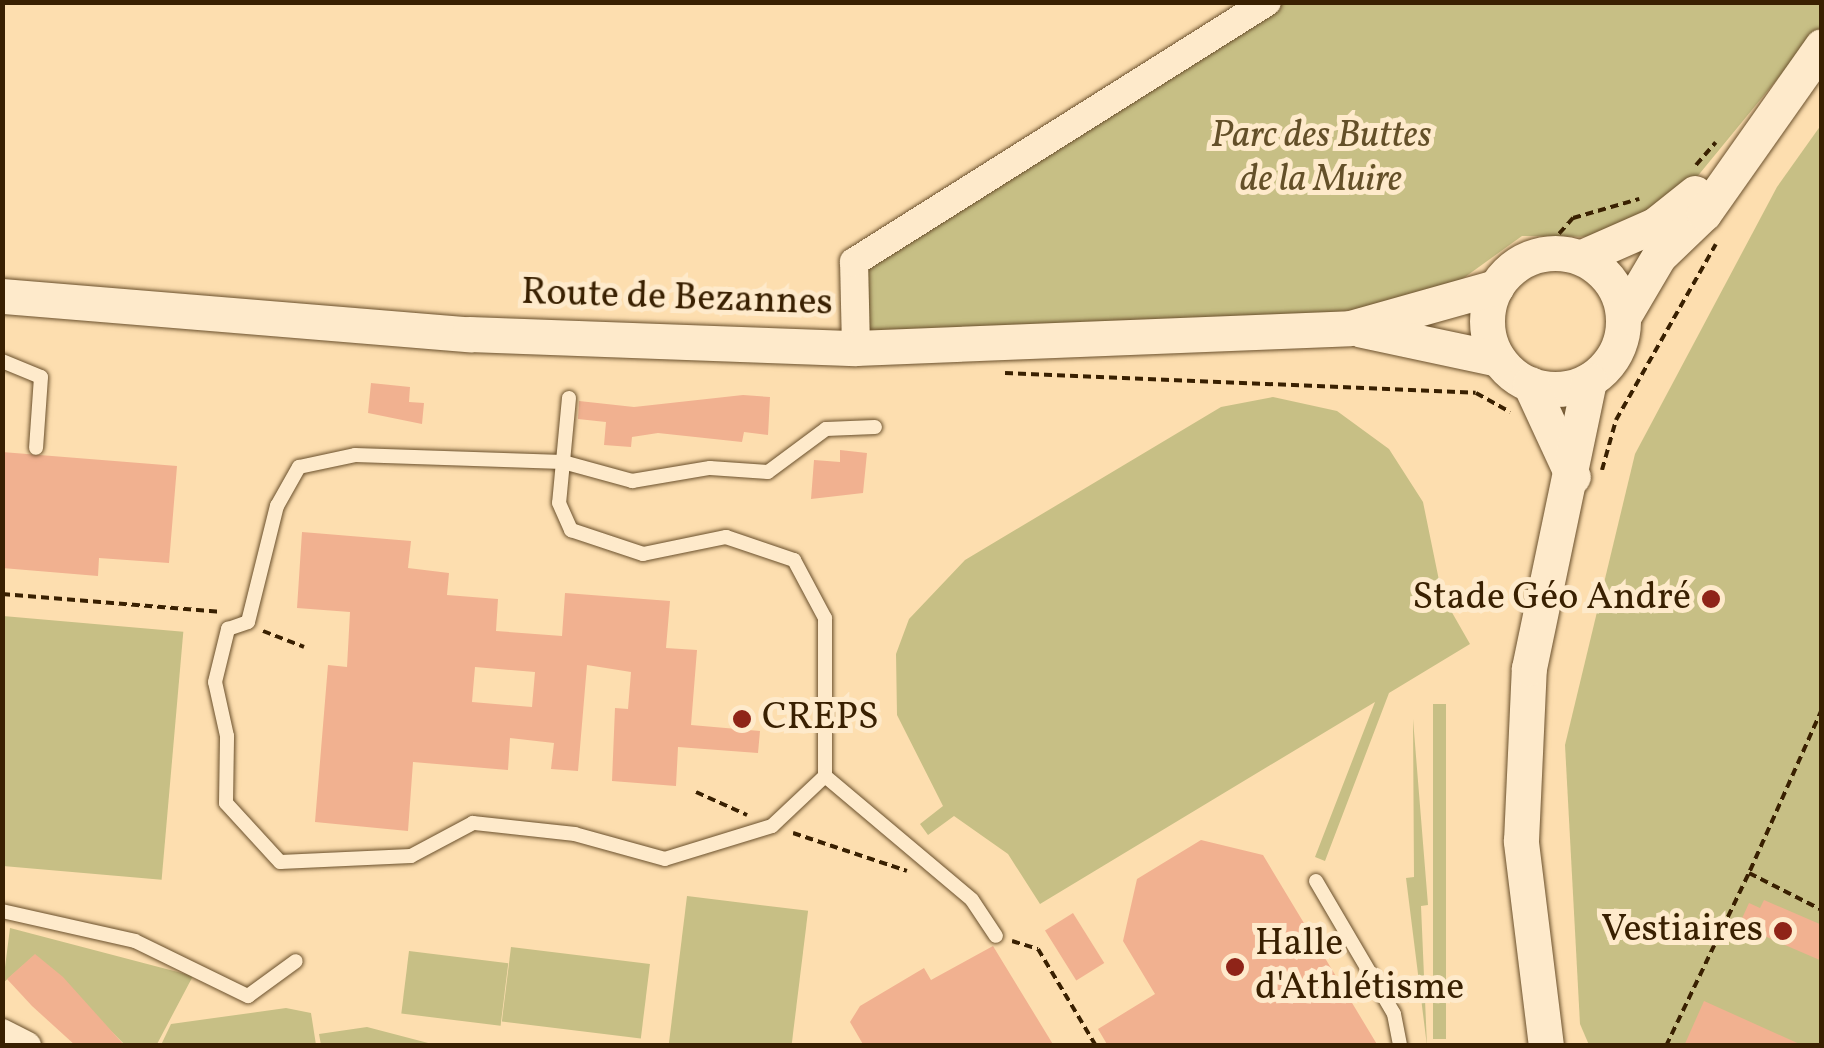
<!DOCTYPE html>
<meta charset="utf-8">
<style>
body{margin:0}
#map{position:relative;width:1824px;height:1048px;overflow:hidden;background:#fddeaf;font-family:Vollkorn,serif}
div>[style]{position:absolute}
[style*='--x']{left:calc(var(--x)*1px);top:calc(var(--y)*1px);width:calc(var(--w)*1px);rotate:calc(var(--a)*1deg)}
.green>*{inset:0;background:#c7bf85;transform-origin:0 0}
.building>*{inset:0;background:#f1b190;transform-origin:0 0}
.path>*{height:4px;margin-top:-2px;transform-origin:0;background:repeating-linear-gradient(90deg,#392001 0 8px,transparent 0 13px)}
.roads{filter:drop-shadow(0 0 2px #6a502c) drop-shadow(0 0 2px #6a502c)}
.service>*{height:14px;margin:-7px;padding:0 7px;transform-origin:7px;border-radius:7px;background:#feeacb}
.minor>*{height:28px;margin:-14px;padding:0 14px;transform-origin:14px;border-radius:14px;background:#feeacb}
.tertiary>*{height:35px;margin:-17.5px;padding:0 17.5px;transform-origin:17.5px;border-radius:17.5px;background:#feeacb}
.tertiary>.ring{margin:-17.5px;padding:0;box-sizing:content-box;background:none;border:35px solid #feeacb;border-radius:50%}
.dots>*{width:28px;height:28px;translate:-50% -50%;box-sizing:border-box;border:5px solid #feeacb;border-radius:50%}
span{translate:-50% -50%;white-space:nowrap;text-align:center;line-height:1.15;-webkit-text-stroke:10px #feeacb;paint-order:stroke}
.park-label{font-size:38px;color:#645029;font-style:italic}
.street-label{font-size:38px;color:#392001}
.poi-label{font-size:38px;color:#392001}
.right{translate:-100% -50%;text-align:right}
.left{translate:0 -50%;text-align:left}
.frame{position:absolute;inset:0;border:5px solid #392001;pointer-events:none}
</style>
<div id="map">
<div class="green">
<div style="clip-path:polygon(1278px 3px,1821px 3px,1821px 26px,1687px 189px,1610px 237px,1522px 236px,1433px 300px,1281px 319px,871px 334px,856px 300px,869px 257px)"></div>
<div style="clip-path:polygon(1821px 125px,1821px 1045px,1589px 1045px,1580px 1024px,1565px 745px,1635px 454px,1777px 187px)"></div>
<div style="clip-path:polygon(1273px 397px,1337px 411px,1389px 449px,1423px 502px,1442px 595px,1470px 644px,1389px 693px,1325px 861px,1315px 857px,1375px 702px,1040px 904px,1008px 854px,954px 816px,928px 835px,920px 824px,943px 806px,897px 715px,896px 654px,909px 619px,965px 560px,1221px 407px)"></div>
<div style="left:3px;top:616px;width:181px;height:249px;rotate:5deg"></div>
<div style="left:1433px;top:704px;width:13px;height:335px"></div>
<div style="clip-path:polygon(1413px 719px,1428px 905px,1421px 906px,1427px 1046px,1406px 878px,1414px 877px)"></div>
<div style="left:687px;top:896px;width:122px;height:150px;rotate:7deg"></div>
<div style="clip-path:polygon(10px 928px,193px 976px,156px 1046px,125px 1045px,35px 955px,3px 983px)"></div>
<div style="left:511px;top:947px;width:140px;height:75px;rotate:7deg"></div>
<div style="left:409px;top:951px;width:100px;height:63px;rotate:7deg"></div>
<div style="clip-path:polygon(286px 1008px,311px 1013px,316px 1045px,161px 1045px,171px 1024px)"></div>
<div style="clip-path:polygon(367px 1027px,432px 1044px,439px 1045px,321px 1045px,319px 1034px)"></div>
</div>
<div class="building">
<div style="clip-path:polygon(371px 383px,410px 387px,409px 402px,424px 403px,422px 424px,368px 413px)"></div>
<div style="clip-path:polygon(743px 395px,770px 397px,768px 435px,744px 432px,742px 442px,658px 433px,632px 437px,631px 447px,604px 445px,606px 422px,578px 419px,579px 401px,634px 407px)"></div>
<div style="clip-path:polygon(840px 450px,867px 453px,863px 493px,811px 499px,814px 460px,840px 462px)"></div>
<div style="clip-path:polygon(2px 452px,177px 466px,169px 563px,99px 558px,98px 576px,2px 568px)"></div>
<div style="clip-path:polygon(evenodd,302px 532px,411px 541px,408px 568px,449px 573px,447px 595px,498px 599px,496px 631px,562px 636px,565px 593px,670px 601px,666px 648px,697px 650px,691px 725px,760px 731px,758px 753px,678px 747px,676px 786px,612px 781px,615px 708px,628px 709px,631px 672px,587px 665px,578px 771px,551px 769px,554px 743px,510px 738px,508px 770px,413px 762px,408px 831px,315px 822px,328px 665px,347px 667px,350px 612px,297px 608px,302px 532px,475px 667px,535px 672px,532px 707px,472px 702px,475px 667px)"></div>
<div style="clip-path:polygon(1201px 840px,1263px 855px,1378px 1046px,1108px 1046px,1098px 1029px,1155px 994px,1123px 941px,1137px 879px)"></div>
<div style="clip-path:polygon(1764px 900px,1822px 925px,1822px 961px,1739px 925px,1749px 903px,1760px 908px)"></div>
<div style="left:1073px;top:913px;width:59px;height:33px;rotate:58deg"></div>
<div style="clip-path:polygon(993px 946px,1054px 1046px,864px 1046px,850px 1022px,860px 1006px,924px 968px,931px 980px)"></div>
<div style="clip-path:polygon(35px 954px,63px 977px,125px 1046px,76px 1046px,32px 1006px,7px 979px)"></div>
<div style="clip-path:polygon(1704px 1001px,1804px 1046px,1684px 1046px)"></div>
</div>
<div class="path">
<div style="--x:1696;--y:165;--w:30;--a:-49"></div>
<div style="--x:1542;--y:253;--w:47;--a:-48.5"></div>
<div style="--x:1573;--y:218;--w:69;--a:-16.1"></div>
<div style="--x:1005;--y:373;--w:471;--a:2.4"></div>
<div style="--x:1476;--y:393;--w:39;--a:29"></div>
<div style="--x:1602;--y:470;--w:52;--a:-74.4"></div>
<div style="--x:1616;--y:420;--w:202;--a:-60.4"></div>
<div style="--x:2;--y:594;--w:218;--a:4.7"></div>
<div style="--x:263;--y:631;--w:44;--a:21.3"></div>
<div style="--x:1822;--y:709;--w:180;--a:114"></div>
<div style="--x:1749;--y:873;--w:82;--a:26.9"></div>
<div style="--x:696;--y:792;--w:56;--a:24.3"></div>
<div style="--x:793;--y:833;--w:120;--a:18.4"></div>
<div style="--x:1012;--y:941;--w:27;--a:17"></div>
<div style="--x:1038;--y:949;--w:113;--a:59.1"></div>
<div style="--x:1666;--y:1046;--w:192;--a:-64.4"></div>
</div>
<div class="roads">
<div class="service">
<div style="--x:2;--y:361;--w:42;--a:22.3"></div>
<div style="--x:41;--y:377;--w:71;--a:94"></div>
<div style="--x:569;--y:398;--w:105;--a:95.4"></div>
<div style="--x:559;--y:503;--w:30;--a:66"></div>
<div style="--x:571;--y:530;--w:76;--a:18.4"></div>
<div style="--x:643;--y:554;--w:85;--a:-11.6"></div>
<div style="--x:726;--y:537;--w:72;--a:18.7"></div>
<div style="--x:794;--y:560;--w:66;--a:61.9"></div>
<div style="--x:825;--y:618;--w:158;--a:90"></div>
<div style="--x:825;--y:776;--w:192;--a:40.1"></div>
<div style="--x:972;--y:900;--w:43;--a:56.3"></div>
<div style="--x:825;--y:776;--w:73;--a:136.7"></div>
<div style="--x:772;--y:826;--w:112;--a:162.9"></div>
<div style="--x:665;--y:859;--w:93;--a:-164.5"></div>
<div style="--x:575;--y:834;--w:103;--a:-173.8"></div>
<div style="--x:473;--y:823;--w:70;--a:152"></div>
<div style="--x:411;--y:856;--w:131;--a:177.4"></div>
<div style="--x:280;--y:862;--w:80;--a:-132.5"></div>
<div style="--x:226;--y:803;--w:67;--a:-89.1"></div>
<div style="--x:227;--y:736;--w:55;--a:-102.5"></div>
<div style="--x:215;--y:682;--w:55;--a:-76.2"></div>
<div style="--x:228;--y:629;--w:21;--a:-19"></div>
<div style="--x:248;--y:622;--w:120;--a:-76"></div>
<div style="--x:277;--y:506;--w:45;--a:-60.6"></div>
<div style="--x:299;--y:467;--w:57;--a:-12.1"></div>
<div style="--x:355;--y:455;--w:208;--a:1.9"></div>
<div style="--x:563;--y:462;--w:72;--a:15.4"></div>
<div style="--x:632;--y:481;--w:79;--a:-9.5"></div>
<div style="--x:710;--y:468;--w:58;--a:3.9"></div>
<div style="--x:768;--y:472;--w:72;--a:-36.6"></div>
<div style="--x:826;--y:429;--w:49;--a:-2.3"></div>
<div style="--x:1316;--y:881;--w:154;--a:59.6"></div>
<div style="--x:1394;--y:1014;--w:33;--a:79"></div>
<div style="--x:2;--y:911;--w:136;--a:12.7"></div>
<div style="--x:135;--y:941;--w:126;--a:26"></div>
<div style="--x:248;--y:996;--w:59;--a:-36.1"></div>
</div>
<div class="minor">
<div style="--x:856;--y:348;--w:86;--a:-91.3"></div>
<div style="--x:854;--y:262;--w:488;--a:-32.2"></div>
<div style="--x:2;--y:1033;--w:28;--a:27"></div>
</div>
<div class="tertiary">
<div class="ring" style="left:1487px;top:253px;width:101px;height:101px"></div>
<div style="--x:1582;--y:257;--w:80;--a:-23.7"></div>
<div style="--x:1655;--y:225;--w:51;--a:-38.7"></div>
<div style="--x:2;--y:296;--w:469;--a:4.7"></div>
<div style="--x:469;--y:334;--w:387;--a:2.1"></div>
<div style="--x:856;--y:348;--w:494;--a:-2.3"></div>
<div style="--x:1350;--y:328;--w:152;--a:-15.7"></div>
<div style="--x:1623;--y:317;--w:71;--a:-59.5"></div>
<div style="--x:1659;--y:256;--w:62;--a:-43.7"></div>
<div style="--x:1704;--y:213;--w:204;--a:-54.8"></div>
<div style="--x:1362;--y:330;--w:139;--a:12"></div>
<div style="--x:1530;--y:384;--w:102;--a:65.2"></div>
<div style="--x:1546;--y:1046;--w:207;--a:-97"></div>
<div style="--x:1521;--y:841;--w:173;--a:-87.4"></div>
<div style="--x:1529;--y:668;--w:294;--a:-78.2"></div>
</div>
</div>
<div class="dots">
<div style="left:1711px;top:599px;background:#8f2418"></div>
<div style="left:742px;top:719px;background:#8f2418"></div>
<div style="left:1783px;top:931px;background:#8f2418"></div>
<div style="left:1235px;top:967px;background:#8f2418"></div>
</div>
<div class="park-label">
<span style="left:1321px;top:159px">Parc des Buttes<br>de la Muire</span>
</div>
<div class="street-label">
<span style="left:677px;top:299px;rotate:2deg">Route de Bezannes</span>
</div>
<div class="poi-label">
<span class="right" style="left:1691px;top:599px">Stade Géo André</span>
<span class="left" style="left:762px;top:719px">CREPS</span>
<span class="right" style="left:1763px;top:931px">Vestiaires</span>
<span class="left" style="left:1255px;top:967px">Halle<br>d'Athlétisme</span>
</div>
<div class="frame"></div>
</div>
